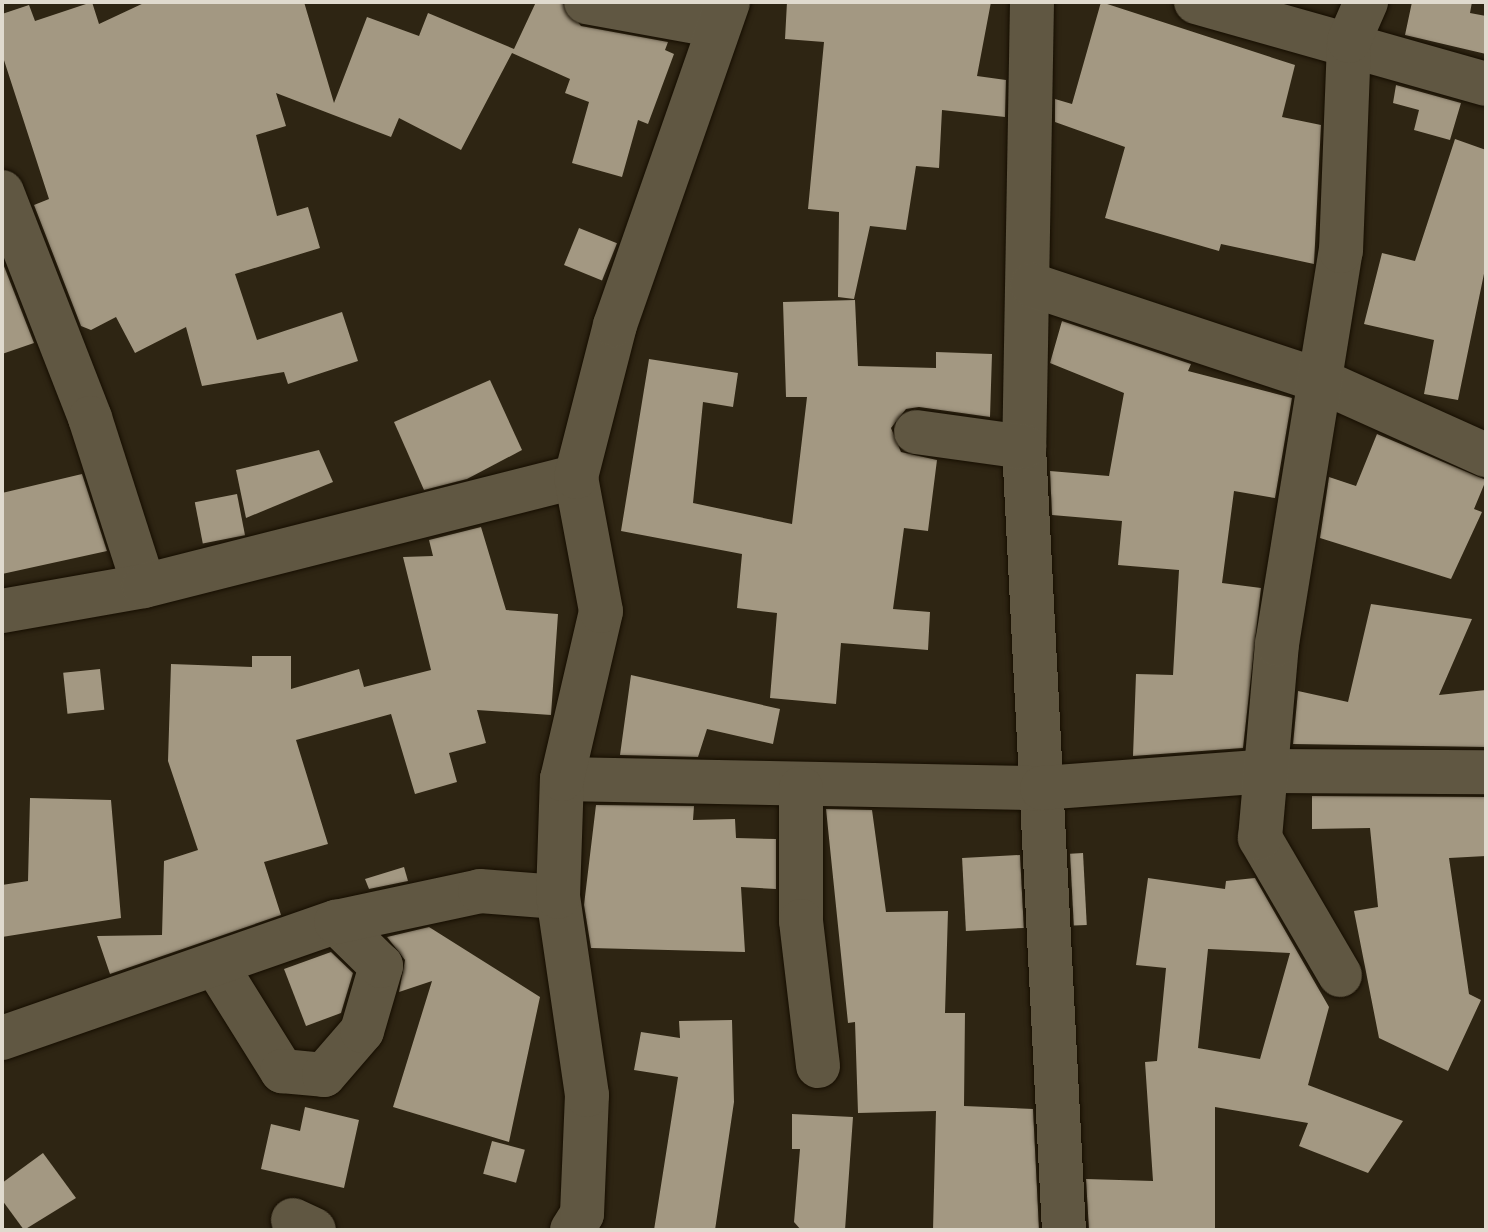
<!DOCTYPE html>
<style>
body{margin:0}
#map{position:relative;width:1488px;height:1232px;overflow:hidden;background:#2e2513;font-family:Helvetica,sans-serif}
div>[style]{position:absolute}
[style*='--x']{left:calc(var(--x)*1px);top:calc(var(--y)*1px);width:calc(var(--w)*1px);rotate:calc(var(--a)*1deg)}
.building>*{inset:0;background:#a39882;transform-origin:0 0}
.roads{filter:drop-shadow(0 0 2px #160e01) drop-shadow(0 0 2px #160e01)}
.street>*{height:44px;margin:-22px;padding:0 22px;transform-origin:22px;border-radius:22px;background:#605742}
span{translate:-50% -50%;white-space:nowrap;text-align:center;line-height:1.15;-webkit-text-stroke:8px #130f07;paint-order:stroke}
.frame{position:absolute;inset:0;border:4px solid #e0dace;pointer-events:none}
</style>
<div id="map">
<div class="building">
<div style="clip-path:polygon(92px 2px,99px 24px,146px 2px,304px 2px,334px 103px,367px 17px,419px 36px,428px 13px,514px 49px,536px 2px,562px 2px,581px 26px,668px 42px,665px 50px,674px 54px,648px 124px,638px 120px,622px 177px,572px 163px,589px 102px,565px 93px,570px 79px,512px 53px,461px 150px,399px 118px,391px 137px,276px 93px,286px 126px,256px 135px,277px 216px,308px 207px,320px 248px,235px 274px,257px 340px,342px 312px,358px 361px,288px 384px,284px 372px,202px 386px,186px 327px,135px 353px,116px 317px,91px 330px,81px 326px,34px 205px,49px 199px,2px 54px,2px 14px,29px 5px,35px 21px)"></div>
<div style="clip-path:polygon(787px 2px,991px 2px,977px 76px,1006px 80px,1005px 117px,942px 110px,939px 168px,916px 166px,906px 230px,870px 226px,854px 299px,838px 297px,839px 212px,808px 209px,824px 42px,785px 39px)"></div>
<div style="clip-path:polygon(1101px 2px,1295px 65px,1282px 117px,1321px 125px,1314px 264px,1221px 244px,1219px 251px,1105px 218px,1125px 147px,1055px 122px,1055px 99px,1072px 104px)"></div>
<div style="clip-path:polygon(1412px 2px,1472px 2px,1470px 13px,1486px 16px,1486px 54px,1405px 35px)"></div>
<div style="clip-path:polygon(1396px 85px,1461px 103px,1450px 140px,1414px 130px,1419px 110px,1393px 103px)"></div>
<div style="clip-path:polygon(1455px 139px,1486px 150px,1486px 264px,1458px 400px,1424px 394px,1434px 340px,1364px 324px,1382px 253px,1415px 261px)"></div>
<div style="left:579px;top:228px;width:41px;height:40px;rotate:22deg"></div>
<div style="clip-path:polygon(2px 261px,34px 343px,2px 354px)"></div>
<div style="clip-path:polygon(855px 300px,858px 366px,936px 368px,936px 352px,992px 354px,990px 417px,919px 407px,906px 409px,891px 428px,901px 452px,937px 460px,928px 531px,904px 528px,893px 609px,930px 612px,928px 650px,841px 643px,836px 704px,770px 698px,777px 613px,737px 608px,742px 554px,621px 531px,649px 359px,738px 373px,733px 407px,703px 402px,693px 503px,792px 524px,807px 397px,786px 397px,783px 302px)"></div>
<div style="clip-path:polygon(1062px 321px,1191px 364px,1188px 371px,1292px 398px,1275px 498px,1234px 491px,1222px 583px,1261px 588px,1243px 748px,1133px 756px,1136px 674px,1173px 675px,1179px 570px,1118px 565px,1122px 521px,1052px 515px,1050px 471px,1109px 476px,1124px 393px,1050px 363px)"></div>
<div style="clip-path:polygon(490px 380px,522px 450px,467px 479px,424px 490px,394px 422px)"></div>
<div style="clip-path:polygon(1377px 434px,1486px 480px,1474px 509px,1482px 512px,1451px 579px,1320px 538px,1329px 477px,1356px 486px)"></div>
<div style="clip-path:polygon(319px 450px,333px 482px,246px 518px,236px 470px)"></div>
<div style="clip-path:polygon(82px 474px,107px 551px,2px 574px,2px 493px)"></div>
<div style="left:237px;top:494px;width:42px;height:43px;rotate:79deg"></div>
<div style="clip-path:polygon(481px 527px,506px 610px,558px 614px,551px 715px,477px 710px,486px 743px,449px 753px,457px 782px,415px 794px,391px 714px,296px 740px,328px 844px,264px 862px,281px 915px,110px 974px,97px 936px,162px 935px,164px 861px,198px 850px,168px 761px,171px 664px,252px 667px,252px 656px,291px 656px,291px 689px,359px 669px,364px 687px,431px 670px,403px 557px,433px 556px,429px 540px)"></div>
<div style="clip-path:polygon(1371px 604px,1472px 619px,1439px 695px,1486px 690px,1486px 747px,1293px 744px,1298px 691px,1348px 702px)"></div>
<div style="left:100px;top:669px;width:41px;height:37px;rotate:84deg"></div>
<div style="clip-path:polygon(631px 675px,780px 709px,773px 744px,707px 729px,698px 757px,620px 755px)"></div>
<div style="clip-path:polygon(1312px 796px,1486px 797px,1486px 856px,1449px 858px,1469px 994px,1481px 1000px,1448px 1071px,1379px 1038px,1354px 911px,1378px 907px,1370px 828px,1312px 829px)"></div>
<div style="clip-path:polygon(30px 798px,111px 800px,121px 918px,2px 937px,2px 885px,28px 881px)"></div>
<div style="clip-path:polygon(596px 805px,694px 806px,693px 820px,735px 819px,736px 838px,776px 839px,776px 889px,741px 887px,745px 952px,591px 948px,584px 905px)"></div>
<div style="clip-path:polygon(826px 809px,872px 810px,886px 912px,948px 911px,945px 1013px,965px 1013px,964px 1106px,1033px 1109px,1039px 1230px,933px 1230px,936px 1111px,858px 1113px,855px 1022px,848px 1023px)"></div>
<div style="left:1083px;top:853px;width:72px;height:13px;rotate:87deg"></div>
<div style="left:1020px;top:855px;width:73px;height:58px;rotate:87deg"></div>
<div style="clip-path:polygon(404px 867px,408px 881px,369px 889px,365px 879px)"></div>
<div style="clip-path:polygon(evenodd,1148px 878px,1225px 889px,1226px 881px,1255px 878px,1329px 1007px,1308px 1085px,1403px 1121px,1368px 1173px,1299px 1146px,1308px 1123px,1215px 1107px,1215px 1230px,1089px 1230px,1086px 1179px,1153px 1181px,1145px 1062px,1157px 1061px,1166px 968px,1136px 965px,1148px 878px,1208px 949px,1290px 953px,1260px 1059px,1198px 1048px,1208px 949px)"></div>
<div style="clip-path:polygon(429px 927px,540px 997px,509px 1142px,393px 1107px,432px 981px,399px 992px,405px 960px,387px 937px)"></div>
<div style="clip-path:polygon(331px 952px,353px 973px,341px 1013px,306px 1026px,284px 969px)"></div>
<div style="clip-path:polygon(732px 1020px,734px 1102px,715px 1230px,654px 1230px,678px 1077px,634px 1070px,641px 1032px,680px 1038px,679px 1021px)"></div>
<div style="clip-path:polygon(305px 1107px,359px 1120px,344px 1188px,261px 1169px,271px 1124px,300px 1131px)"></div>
<div style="clip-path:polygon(792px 1114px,853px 1117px,845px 1230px,801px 1230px,794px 1222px,800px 1149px,792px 1149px)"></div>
<div style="left:492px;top:1141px;width:34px;height:34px;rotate:15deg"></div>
<div style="clip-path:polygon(43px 1153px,76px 1198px,24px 1230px,2px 1200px,2px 1183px)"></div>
</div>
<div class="roads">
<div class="street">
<div style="--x:586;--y:2;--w:134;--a:10.3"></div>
<div style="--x:1032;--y:2;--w:445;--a:91"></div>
<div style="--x:1024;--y:447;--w:784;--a:87.08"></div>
<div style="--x:1196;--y:2;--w:301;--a:15.8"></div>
<div style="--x:2;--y:192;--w:243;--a:68.7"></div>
<div style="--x:90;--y:418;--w:176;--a:72.2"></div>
<div style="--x:1032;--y:285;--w:305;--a:18.4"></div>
<div style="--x:1321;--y:381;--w:181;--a:24.2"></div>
<div style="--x:916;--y:432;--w:109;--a:7.9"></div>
<div style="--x:2;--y:611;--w:144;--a:-10"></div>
<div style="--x:144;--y:586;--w:446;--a:-14.2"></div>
<div style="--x:562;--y:779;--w:480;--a:1.1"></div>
<div style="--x:1042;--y:788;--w:229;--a:-4.3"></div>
<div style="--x:1270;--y:771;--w:216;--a:0.3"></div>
<div style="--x:801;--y:788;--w:133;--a:90"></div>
<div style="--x:801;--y:921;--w:146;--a:83.3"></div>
<div style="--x:217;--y:967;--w:123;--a:58"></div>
<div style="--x:282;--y:1071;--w:42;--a:5.4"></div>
<div style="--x:324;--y:1075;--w:58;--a:-49.2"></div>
<div style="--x:362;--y:1031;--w:68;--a:-73.7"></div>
<div style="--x:381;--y:966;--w:63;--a:-135.6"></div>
<div style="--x:1340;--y:975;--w:159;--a:-120.3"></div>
<div style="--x:1260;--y:838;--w:195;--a:-85"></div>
<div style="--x:1277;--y:644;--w:398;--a:-80.8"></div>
<div style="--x:1341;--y:251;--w:210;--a:-87.8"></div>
<div style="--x:1349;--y:41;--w:43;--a:-66.4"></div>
<div style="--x:2;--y:1038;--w:354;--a:-19.2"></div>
<div style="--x:336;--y:922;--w:147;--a:-12.1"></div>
<div style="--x:480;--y:891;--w:78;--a:4.4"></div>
<div style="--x:293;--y:1220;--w:23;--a:25"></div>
<div style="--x:572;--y:1230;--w:19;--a:-58"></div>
<div style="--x:582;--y:1214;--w:119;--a:-87.6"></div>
<div style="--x:587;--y:1095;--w:200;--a:-98.3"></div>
<div style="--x:558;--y:897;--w:118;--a:-88.1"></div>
<div style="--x:562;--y:779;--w:172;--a:-76.9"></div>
<div style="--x:601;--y:611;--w:136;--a:-100.6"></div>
<div style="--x:576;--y:477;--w:157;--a:-75.6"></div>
<div style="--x:615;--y:325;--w:342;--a:-70.7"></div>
</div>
</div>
<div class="frame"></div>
</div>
